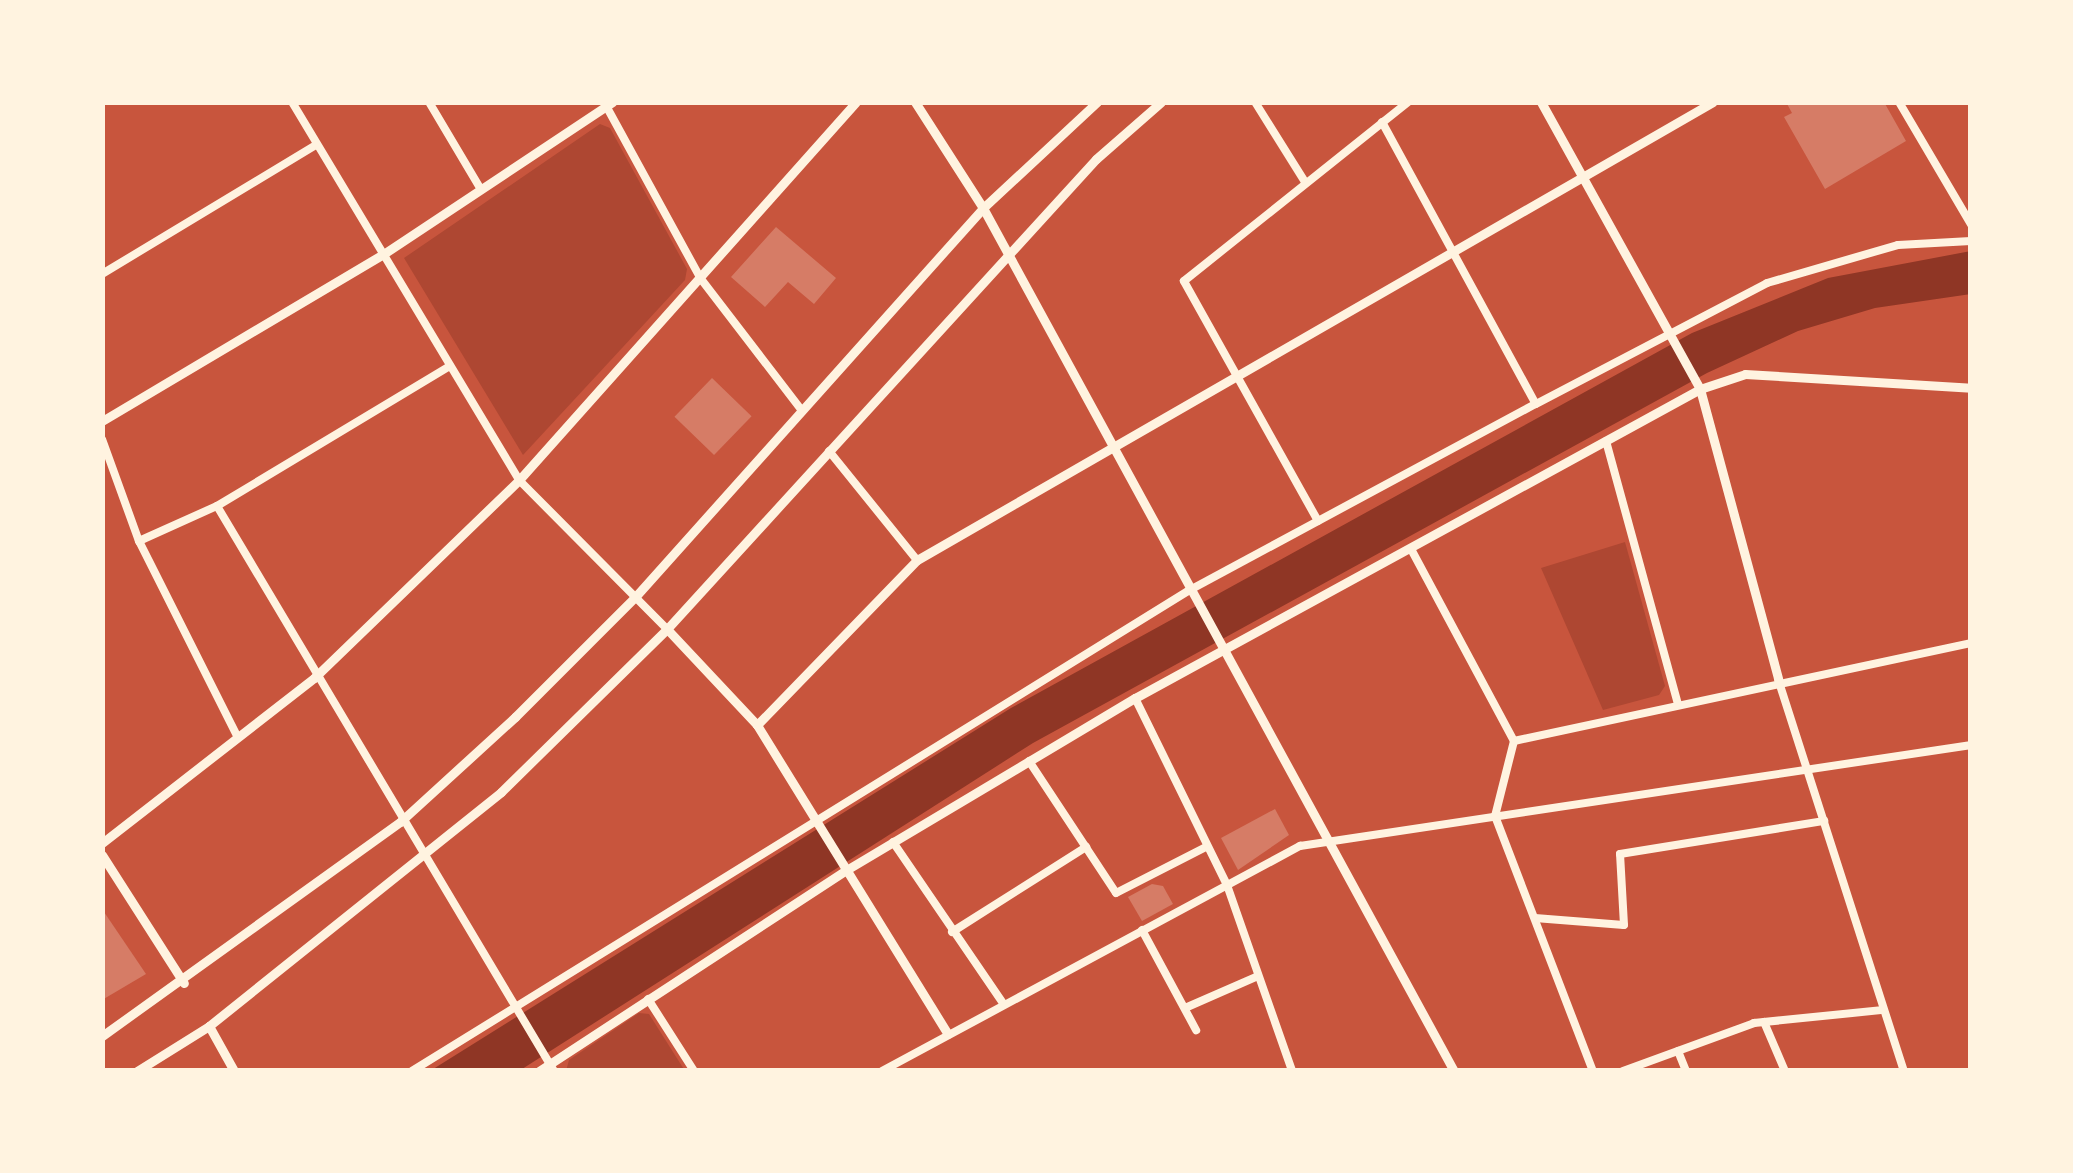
<!DOCTYPE html>
<style>
body{margin:0}
#map{position:relative;width:2073px;height:1173px;overflow:hidden;background:#c8553d;font-family:"Public Sans",sans-serif}
div>[style]{position:absolute}
[style*='--x']{left:calc(var(--x)*1px);top:calc(var(--y)*1px);width:calc(var(--w)*1px);rotate:calc(var(--a)*1deg)}
.green>*{inset:0;background:#ae4732}
.water>*{inset:0;background:#8f3625}
.building>*{inset:0;background:#d67c66;transform-origin:0 0}
.minor>*{height:8px;margin:-4px;padding:0 4px;transform-origin:4px;border-radius:4px;background:#fff3e0}
.tertiary>*{height:9px;margin:-4.5px;padding:0 4.5px;transform-origin:4.5px;border-radius:4.5px;background:#fff3e0}
span{translate:-50% -50%;white-space:nowrap;text-align:center;line-height:1.15;-webkit-text-stroke:9px #fff3e0;paint-order:stroke}
.frame{position:absolute;inset:0;border:105px solid #fff3e0;pointer-events:none}
</style>
<div id="map">
<div class="green">
<div style="clip-path:polygon(600px 124px,610px 128px,687px 269px,685px 280px,523px 455px,404px 258px)"></div>
<div style="clip-path:polygon(1625px 542px,1665px 686px,1659px 695px,1603px 710px,1541px 568px)"></div>
<div style="clip-path:polygon(639px 1013px,649px 1014px,685px 1071px,566px 1071px,569px 1060px)"></div>
</div>
<div class="water">
<div style="clip-path:polygon(1971px 251px,1971px 294px,1875px 308px,1798px 331px,1707px 373px,1033px 743px,519px 1071px,430px 1071px,1011px 708px,1692px 333px,1828px 278px)"></div>
</div>
<div class="building">
<div style="clip-path:polygon(1786px 102px,1884px 102px,1906px 141px,1825px 189px,1784px 117px,1792px 113px)"></div>
<div style="clip-path:polygon(776px 227px,836px 278px,814px 304px,788px 282px,765px 307px,731px 277px)"></div>
<div style="left:712px;top:378px;width:55px;height:54px;rotate:44deg"></div>
<div style="clip-path:polygon(1275px 809px,1289px 835px,1238px 870px,1221px 838px)"></div>
<div style="clip-path:polygon(1152px 884px,1163px 886px,1173px 904px,1142px 921px,1128px 897px)"></div>
<div style="clip-path:polygon(102px 909px,146px 974px,102px 1000px)"></div>
</div>
<div class="minor">
<div style="--x:292;--y:102;--w:441;--a:59"></div>
<div style="--x:519;--y:480;--w:210;--a:45.2"></div>
<div style="--x:429;--y:102;--w:100;--a:59.3"></div>
<div style="--x:604;--y:102;--w:202;--a:61.3"></div>
<div style="--x:701;--y:279;--w:163;--a:52.5"></div>
<div style="--x:1255;--y:102;--w:94;--a:58"></div>
<div style="--x:1899;--y:102;--w:142;--a:59.5"></div>
<div style="--x:1382;--y:122;--w:321;--a:61.4"></div>
<div style="--x:102;--y:274;--w:250;--a:-31.1"></div>
<div style="--x:102;--y:439;--w:109;--a:70.1"></div>
<div style="--x:139;--y:541;--w:220;--a:63.3"></div>
<div style="--x:1606;--y:441;--w:270;--a:74.7"></div>
<div style="--x:829;--y:451;--w:140;--a:51.1"></div>
<div style="--x:217;--y:506;--w:658;--a:59.19"></div>
<div style="--x:1318;--y:521;--w:275;--a:-119.2"></div>
<div style="--x:1184;--y:281;--w:287;--a:-38.6"></div>
<div style="--x:139;--y:541;--w:85;--a:-24.2"></div>
<div style="--x:217;--y:506;--w:270;--a:-31"></div>
<div style="--x:1411;--y:549;--w:218;--a:61.8"></div>
<div style="--x:1514;--y:741;--w:77;--a:104.2"></div>
<div style="--x:1495;--y:816;--w:273;--a:69"></div>
<div style="--x:1778;--y:679;--w:412;--a:72.2"></div>
<div style="--x:1135;--y:698;--w:208;--a:63.8"></div>
<div style="--x:1227;--y:885;--w:197;--a:70.7"></div>
<div style="--x:1514;--y:741;--w:467;--a:-12.1"></div>
<div style="--x:1029;--y:761;--w:158;--a:56.6"></div>
<div style="--x:1116;--y:893;--w:101;--a:-27.1"></div>
<div style="--x:893;--y:842;--w:195;--a:55.7"></div>
<div style="--x:1535;--y:918;--w:89;--a:4.5"></div>
<div style="--x:1624;--y:925;--w:71;--a:-93.2"></div>
<div style="--x:1620;--y:854;--w:207;--a:-9.2"></div>
<div style="--x:1142;--y:930;--w:114;--a:61.6"></div>
<div style="--x:952;--y:932;--w:159;--a:-32.4"></div>
<div style="--x:648;--y:999;--w:85;--a:57.4"></div>
<div style="--x:1185;--y:1008;--w:77;--a:-23.6"></div>
<div style="--x:1764;--y:1022;--w:53;--a:66.8"></div>
<div style="--x:1678;--y:1051;--w:22;--a:68"></div>
<div style="--x:412;--y:1071;--w:912;--a:-31.74"></div>
<div style="--x:1188;--y:591;--w:395;--a:-28.3"></div>
<div style="--x:1536;--y:404;--w:261;--a:-27.6"></div>
<div style="--x:1767;--y:283;--w:136;--a:-16.2"></div>
<div style="--x:1898;--y:245;--w:73;--a:-3.1"></div>
<div style="--x:882;--y:1071;--w:475;--a:-28.3"></div>
<div style="--x:1300;--y:846;--w:679;--a:-8.56"></div>
<div style="--x:1623;--y:1071;--w:140;--a:-20.1"></div>
<div style="--x:1754;--y:1023;--w:130;--a:-5.8"></div>
</div>
<div class="tertiary">
<div style="--x:915;--y:102;--w:126;--a:57.3"></div>
<div style="--x:983;--y:208;--w:983;--a:61.38"></div>
<div style="--x:1541;--y:102;--w:328;--a:61"></div>
<div style="--x:1700;--y:389;--w:300;--a:74.9"></div>
<div style="--x:102;--y:421;--w:329;--a:-30.7"></div>
<div style="--x:385;--y:253;--w:273;--a:-33.6"></div>
<div style="--x:667;--y:629;--w:132;--a:46.8"></div>
<div style="--x:757;--y:725;--w:363;--a:58.3"></div>
<div style="--x:757;--y:725;--w:230;--a:-45.9"></div>
<div style="--x:917;--y:560;--w:918;--a:-29.92"></div>
<div style="--x:102;--y:843;--w:269;--a:-37.9"></div>
<div style="--x:314;--y:678;--w:285;--a:-44"></div>
<div style="--x:519;--y:480;--w:506;--a:-48.28"></div>
<div style="--x:102;--y:855;--w:152;--a:57.4"></div>
<div style="--x:209;--y:1026;--w:51;--a:60.9"></div>
<div style="--x:102;--y:1036;--w:367;--a:-35.7"></div>
<div style="--x:400;--y:822;--w:156;--a:-42.4"></div>
<div style="--x:515;--y:717;--w:171;--a:-45"></div>
<div style="--x:636;--y:596;--w:521;--a:-48.19"></div>
<div style="--x:983;--y:208;--w:156;--a:-42.9"></div>
<div style="--x:137;--y:1071;--w:85;--a:-32"></div>
<div style="--x:209;--y:1026;--w:374;--a:-38.7"></div>
<div style="--x:501;--y:792;--w:233;--a:-44.5"></div>
<div style="--x:667;--y:629;--w:636;--a:-47.61"></div>
<div style="--x:1096;--y:159;--w:86;--a:-41.2"></div>
<div style="--x:539;--y:1071;--w:369;--a:-33.2"></div>
<div style="--x:848;--y:869;--w:334;--a:-30.8"></div>
<div style="--x:1135;--y:698;--w:644;--a:-28.67"></div>
<div style="--x:1700;--y:389;--w:47;--a:-18.4"></div>
<div style="--x:1745;--y:374;--w:226;--a:3.5"></div>
</div>
<div class="frame"></div>
</div>
